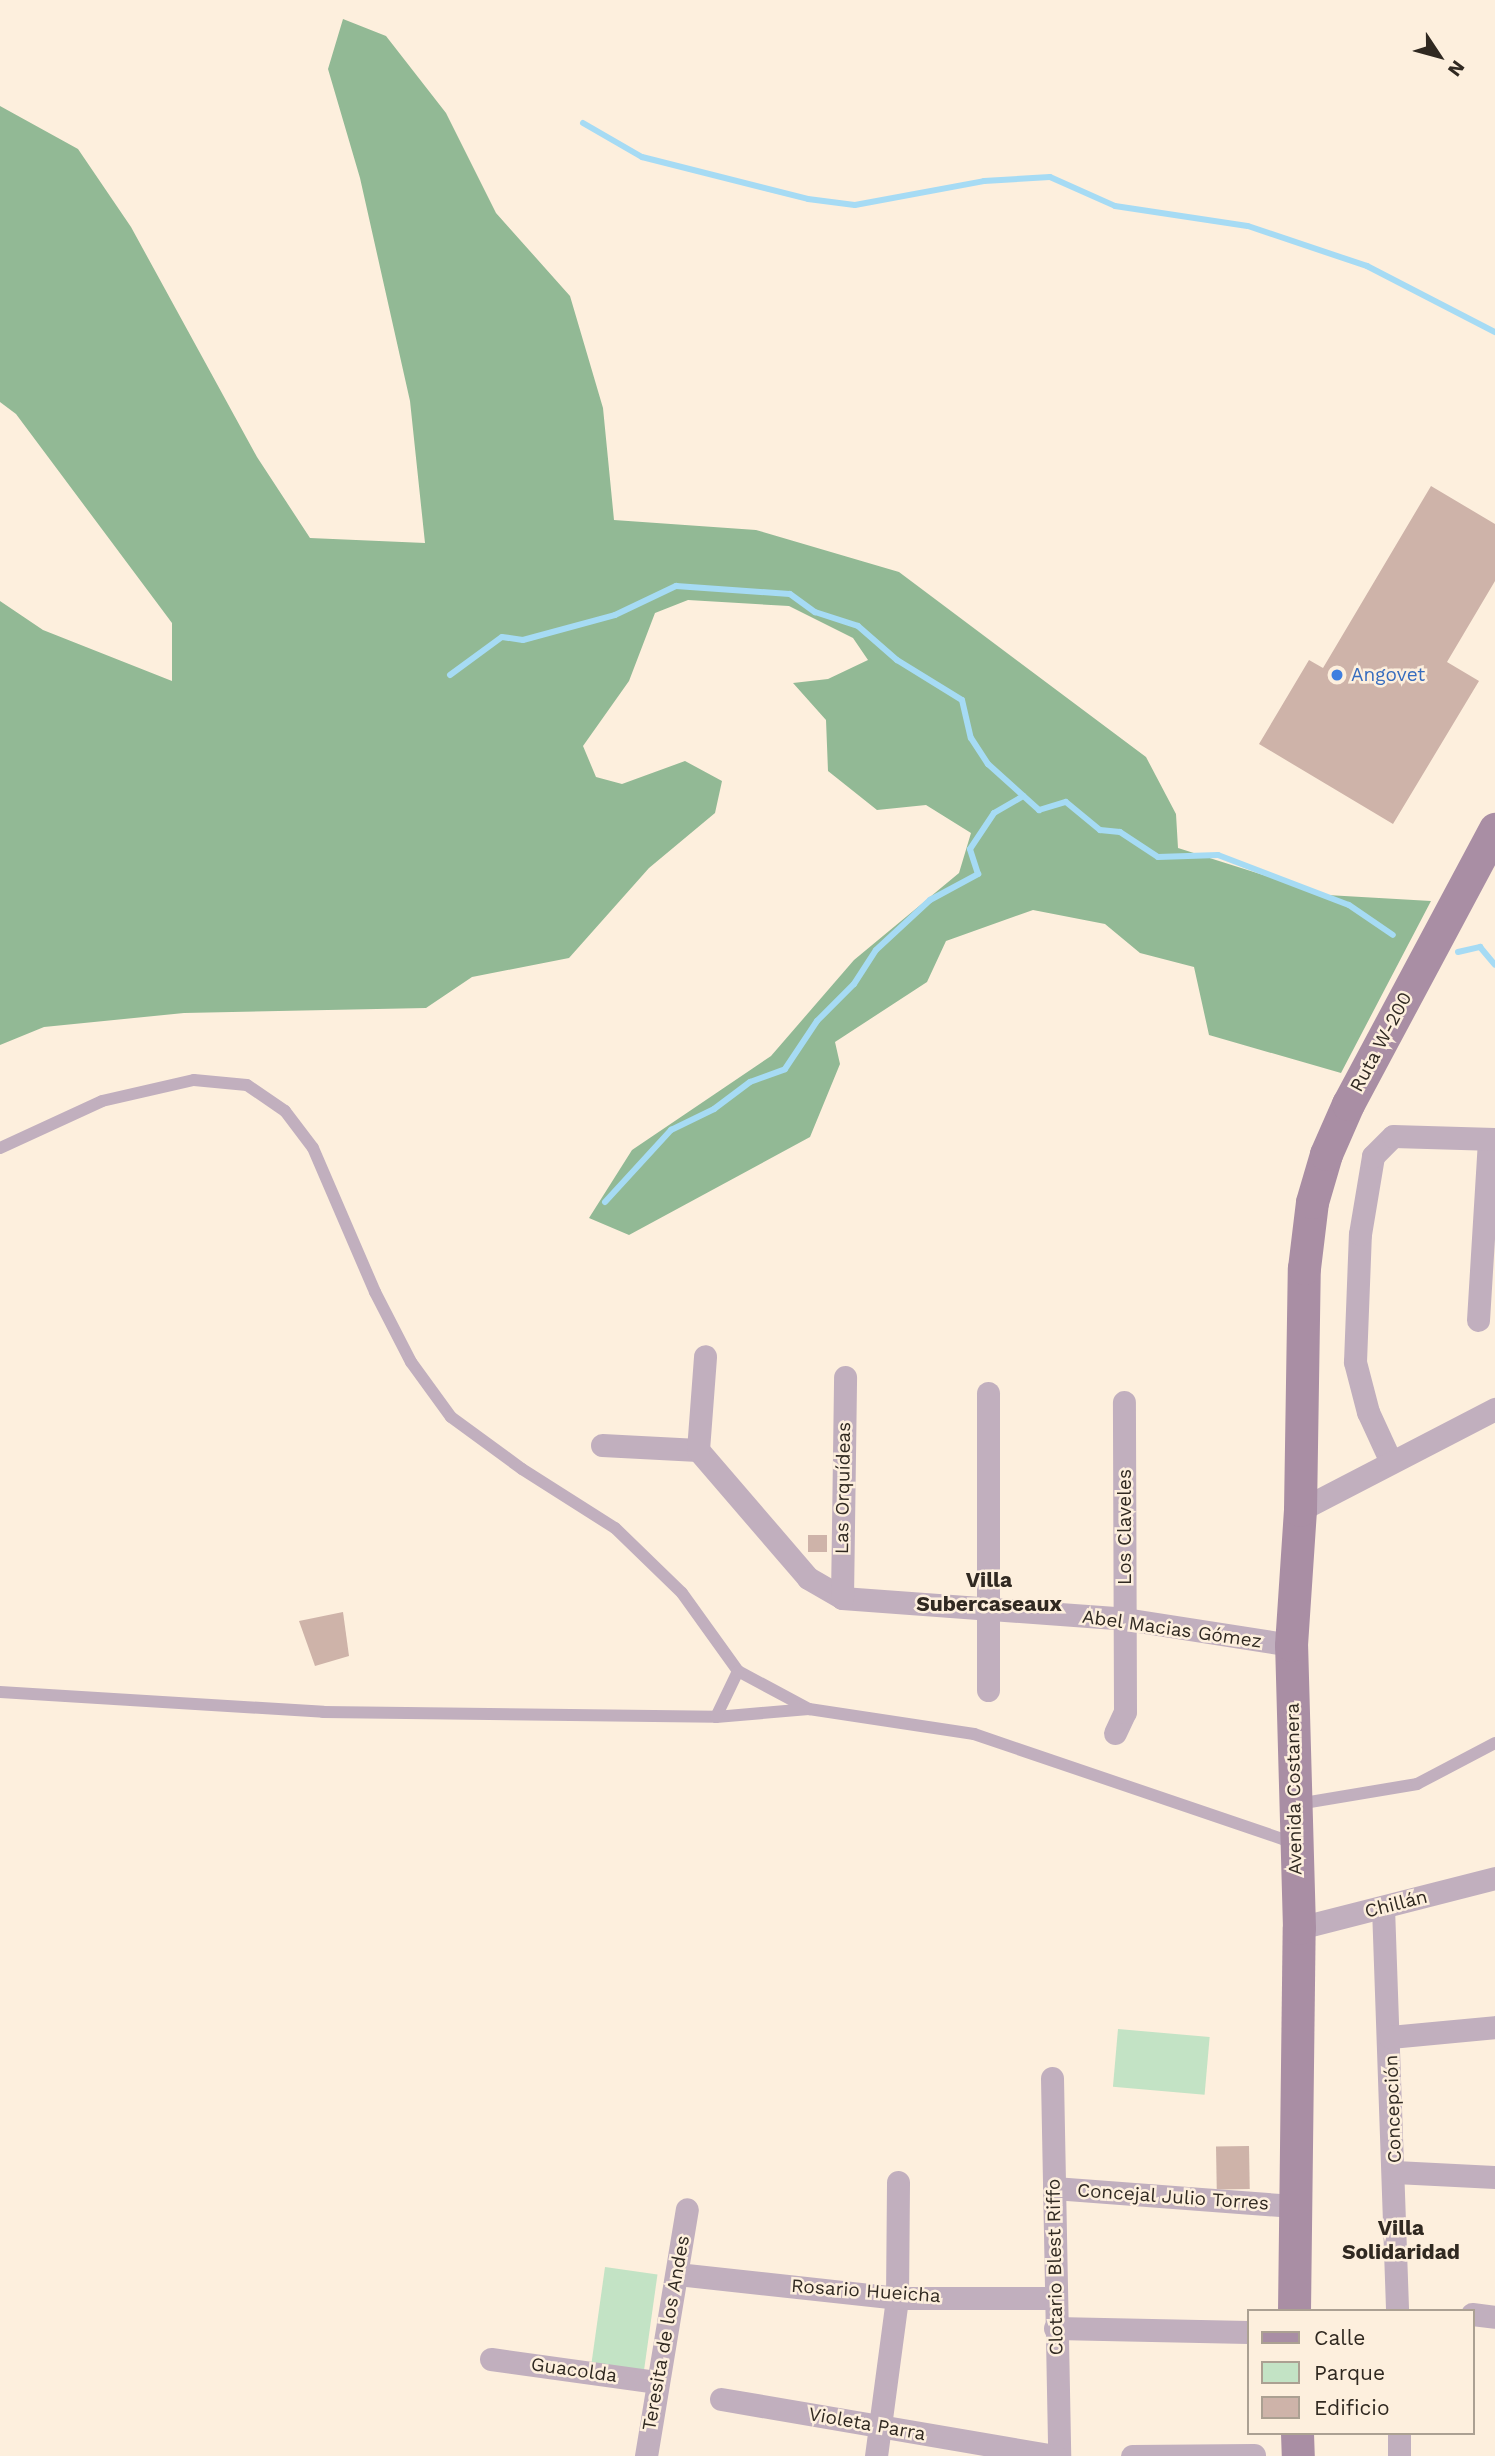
<!DOCTYPE html>
<meta charset="utf-8">
<style>
body{margin:0}
#map{position:relative;width:1495px;height:2456px;overflow:hidden;background:#fdefdd;font-family:"Work Sans",sans-serif}
div>[style]{position:absolute}
[style*='--x']{left:calc(var(--x)*1px);top:calc(var(--y)*1px);width:calc(var(--w)*1px);rotate:calc(var(--a)*1deg)}
.green>*{inset:0;background:#c3e3c5;transform-origin:0 0}
.forest>*{inset:0;background:#92b995}
.stream>*{height:6px;margin:-3px;padding:0 3px;transform-origin:3px;border-radius:3px;background:#a6dbf4}
.building>*{inset:0;background:#ceb3a9;transform-origin:0 0}
.lane>*{height:12px;margin:-6px;padding:0 6px;transform-origin:6px;border-radius:6px;background:#c1afbe}
.street>*{height:23px;margin:-11.5px;padding:0 11.5px;transform-origin:11.5px;border-radius:11.5px;background:#c1afbe}
.secondary>*{height:33px;margin:-16.5px;padding:0 16.5px;transform-origin:16.5px;border-radius:16.5px;background:#a98ea4}
.dots>*{width:19px;height:19px;translate:-50% -50%;box-sizing:border-box;border:4px solid #fdefdd;border-radius:50%}
span{translate:-50% -50%;white-space:nowrap;text-align:center;line-height:1.15;-webkit-text-stroke:5px #fdefdd;paint-order:stroke}
.shop-label{font-size:19px;color:#366cbe}
.left{translate:0 -50%;text-align:left}
.street-label{font-size:19px;color:#302921}
.neighbourhood-label{font-size:21px;color:#302921;font-weight:700}
.legend{position:absolute;left:1247px;top:2309px;width:228px;height:126px;box-sizing:border-box;background:#fdefdd;border:2px solid #aba092;margin:0;padding:9px 12px;list-style:none;font-size:21px;color:#302921}
.legend li{display:flex;align-items:center;gap:14px;height:35px}
.legend b{width:35px;border:2px solid #aba092}
.north{position:absolute;left:1404px;top:21px;width:70px;height:70px;-webkit-text-stroke:5px #fdefdd;paint-order:stroke;rotate:126deg;font-size:19px;font-weight:700;line-height:28px;text-align:center;color:#302921}
.north::after{content:'';display:block;margin:auto;width:24px;height:32px;background:#302921;clip-path:polygon(50% 0,100% 100%,50% 72%,0 100%)}
</style>
<div id="map">
<div class="green">
<div style="left:1118px;top:2029px;width:92px;height:58px;rotate:5deg"></div>
<div style="left:605px;top:2267px;width:53px;height:100px;rotate:8deg"></div>
</div>
<div class="forest">
<div style="clip-path:polygon(343px 19px,386px 36px,446px 113px,496px 213px,570px 296px,603px 408px,614px 520px,756px 530px,899px 572px,1146px 757px,1176px 814px,1178px 848px,1327px 895px,1431px 901px,1341px 1073px,1209px 1035px,1194px 967px,1140px 953px,1105px 924px,1033px 910px,946px 941px,927px 982px,835px 1042px,840px 1064px,810px 1137px,629px 1235px,589px 1218px,632px 1150px,771px 1056px,854px 960px,959px 873px,971px 833px,926px 805px,877px 810px,828px 771px,826px 720px,793px 683px,828px 679px,868px 660px,853px 638px,789px 606px,688px 600px,655px 613px,629px 681px,583px 746px,596px 777px,622px 784px,685px 761px,722px 781px,715px 813px,649px 868px,569px 958px,472px 977px,426px 1008px,184px 1013px,44px 1027px,0 1045px,0 601px,43px 630px,172px 681px,172px 623px,16px 414px,0 402px,0 106px,78px 149px,131px 227px,257px 457px,310px 538px,425px 543px,410px 401px,360px 178px,328px 69px)"></div>
</div>
<div class="stream">
<div style="--x:583;--y:123;--w:68;--a:30"></div>
<div style="--x:642;--y:157;--w:171;--a:14.2"></div>
<div style="--x:808;--y:199;--w:47;--a:7.3"></div>
<div style="--x:855;--y:205;--w:131;--a:-10.5"></div>
<div style="--x:984;--y:181;--w:66;--a:-3.5"></div>
<div style="--x:1050;--y:177;--w:71;--a:24"></div>
<div style="--x:1115;--y:206;--w:134;--a:8.6"></div>
<div style="--x:1248;--y:226;--w:126;--a:18.6"></div>
<div style="--x:1367;--y:266;--w:144;--a:27.3"></div>
<div style="--x:450;--y:675;--w:64;--a:-36.2"></div>
<div style="--x:502;--y:637;--w:21;--a:8"></div>
<div style="--x:523;--y:640;--w:95;--a:-15.2"></div>
<div style="--x:615;--y:615;--w:68;--a:-25.4"></div>
<div style="--x:676;--y:586;--w:114;--a:4"></div>
<div style="--x:790;--y:594;--w:31;--a:36"></div>
<div style="--x:815;--y:612;--w:45;--a:18"></div>
<div style="--x:858;--y:626;--w:52;--a:41.1"></div>
<div style="--x:897;--y:660;--w:76;--a:31.6"></div>
<div style="--x:962;--y:700;--w:39;--a:77"></div>
<div style="--x:971;--y:738;--w:31;--a:57"></div>
<div style="--x:988;--y:764;--w:69;--a:42"></div>
<div style="--x:1039;--y:810;--w:28;--a:-17"></div>
<div style="--x:1066;--y:802;--w:44;--a:39.5"></div>
<div style="--x:1100;--y:830;--w:20;--a:6"></div>
<div style="--x:1120;--y:832;--w:45;--a:33.3"></div>
<div style="--x:1158;--y:857;--w:60;--a:-1.9"></div>
<div style="--x:1218;--y:855;--w:140;--a:20.9"></div>
<div style="--x:1349;--y:905;--w:53;--a:34.3"></div>
<div style="--x:1458;--y:952;--w:23;--a:-13"></div>
<div style="--x:1480;--y:947;--w:23;--a:50"></div>
<div style="--x:605;--y:1202;--w:98;--a:-47.5"></div>
<div style="--x:671;--y:1130;--w:48;--a:-26"></div>
<div style="--x:714;--y:1109;--w:45;--a:-36.9"></div>
<div style="--x:750;--y:1082;--w:37;--a:-20"></div>
<div style="--x:785;--y:1069;--w:58;--a:-56.3"></div>
<div style="--x:817;--y:1021;--w:52;--a:-45"></div>
<div style="--x:854;--y:984;--w:40;--a:-57.1"></div>
<div style="--x:876;--y:950;--w:74;--a:-42.8"></div>
<div style="--x:930;--y:900;--w:55;--a:-28.4"></div>
<div style="--x:978;--y:874;--w:26;--a:-108"></div>
<div style="--x:970;--y:849;--w:43;--a:-56.3"></div>
<div style="--x:994;--y:813;--w:34;--a:-30"></div>
</div>
<div class="building">
<div style="clip-path:polygon(1431px 486px,1495px 524px,1495px 581px,1447px 662px,1479px 681px,1393px 824px,1259px 744px,1309px 660px,1323px 668px)"></div>
<div style="left:808px;top:1535px;width:19px;height:17px"></div>
<div style="clip-path:polygon(343px 1612px,349px 1656px,315px 1666px,299px 1621px)"></div>
<div style="left:1249px;top:2146px;width:43px;height:33px;rotate:89deg"></div>
</div>
<div class="lane">
<div style="--x:0;--y:1148;--w:112;--a:-24.7"></div>
<div style="--x:102;--y:1101;--w:94;--a:-12.9"></div>
<div style="--x:194;--y:1080;--w:53;--a:5.4"></div>
<div style="--x:247;--y:1085;--w:46;--a:34.4"></div>
<div style="--x:285;--y:1111;--w:46;--a:52.9"></div>
<div style="--x:313;--y:1148;--w:157;--a:66.7"></div>
<div style="--x:375;--y:1292;--w:79;--a:62.8"></div>
<div style="--x:411;--y:1362;--w:68;--a:54"></div>
<div style="--x:451;--y:1417;--w:88;--a:36.2"></div>
<div style="--x:522;--y:1469;--w:110;--a:32.4"></div>
<div style="--x:615;--y:1528;--w:93;--a:44.1"></div>
<div style="--x:682;--y:1593;--w:96;--a:54.3"></div>
<div style="--x:738;--y:1671;--w:81;--a:28.2"></div>
<div style="--x:0;--y:1692;--w:324;--a:3.5"></div>
<div style="--x:323;--y:1712;--w:393;--a:0.7"></div>
<div style="--x:716;--y:1717;--w:93;--a:-4.9"></div>
<div style="--x:809;--y:1709;--w:167;--a:8.6"></div>
<div style="--x:974;--y:1734;--w:326;--a:18.8"></div>
<div style="--x:1283;--y:1839;--w:12;--a:0"></div>
<div style="--x:716;--y:1717;--w:51;--a:-64.4"></div>
<div style="--x:1298;--y:1804;--w:121;--a:-9.5"></div>
<div style="--x:1417;--y:1784;--w:88;--a:-27.7"></div>
</div>
<div class="street">
<div style="--x:1478;--y:1320;--w:181;--a:-86.5"></div>
<div style="--x:602;--y:1445;--w:96;--a:3"></div>
<div style="--x:698;--y:1450;--w:169;--a:49.3"></div>
<div style="--x:808;--y:1578;--w:39;--a:30"></div>
<div style="--x:842;--y:1598;--w:284;--a:4.2"></div>
<div style="--x:1125;--y:1619;--w:168;--a:8.9"></div>
<div style="--x:698;--y:1450;--w:94;--a:-85.7"></div>
<div style="--x:1391;--y:1462;--w:55;--a:-114.7"></div>
<div style="--x:1368;--y:1412;--w:52;--a:-104.6"></div>
<div style="--x:1355;--y:1362;--w:128;--a:-87.8"></div>
<div style="--x:1360;--y:1234;--w:79;--a:-80.5"></div>
<div style="--x:1373;--y:1156;--w:28;--a:-45"></div>
<div style="--x:1393;--y:1136;--w:102;--a:1.7"></div>
<div style="--x:1300;--y:1510;--w:220;--a:-27.4"></div>
<div style="--x:842;--y:1598;--w:221;--a:-89.2"></div>
<div style="--x:988;--y:1690;--w:297;--a:-90"></div>
<div style="--x:1115;--y:1733;--w:23;--a:-65"></div>
<div style="--x:1125;--y:1712;--w:310;--a:-90.2"></div>
<div style="--x:1383;--y:1907;--w:404;--a:88"></div>
<div style="--x:1299;--y:1928;--w:202;--a:-14.3"></div>
<div style="--x:1390;--y:2037;--w:105;--a:-5.4"></div>
<div style="--x:1052;--y:2078;--w:378;--a:88.9"></div>
<div style="--x:1395;--y:2172;--w:100;--a:2.9"></div>
<div style="--x:1054;--y:2188;--w:240;--a:4.3"></div>
<div style="--x:677;--y:2274;--w:221;--a:6.2"></div>
<div style="--x:897;--y:2298;--w:158;--a:0"></div>
<div style="--x:1472;--y:2314;--w:23;--a:7"></div>
<div style="--x:1055;--y:2328;--w:193;--a:1.2"></div>
<div style="--x:491;--y:2359;--w:168;--a:7.9"></div>
<div style="--x:721;--y:2399;--w:339;--a:9.7"></div>
<div style="--x:1399;--y:2433;--w:23;--a:90"></div>
<div style="--x:646;--y:2456;--w:250;--a:-80.6"></div>
<div style="--x:876;--y:2456;--w:159;--a:-82.4"></div>
<div style="--x:897;--y:2298;--w:116;--a:-89.5"></div>
<div style="--x:1132;--y:2456;--w:122;--a:-0.5"></div>
</div>
<div class="secondary">
<div style="--x:1294;--y:2311;--w:383;--a:-89.3"></div>
<div style="--x:1299;--y:1928;--w:283;--a:-91.6"></div>
<div style="--x:1291;--y:1645;--w:135;--a:-86.2"></div>
<div style="--x:1300;--y:1510;--w:242;--a:-89.1"></div>
<div style="--x:1304;--y:1268;--w:66;--a:-83.1"></div>
<div style="--x:1312;--y:1202;--w:50;--a:-73.7"></div>
<div style="--x:1326;--y:1154;--w:55;--a:-66.3"></div>
<div style="--x:1348;--y:1104;--w:312;--a:-61.9"></div>
<div style="--x:1297;--y:2433;--w:23;--a:88"></div>
</div>
<div class="dots">
<div style="left:1337px;top:675px;background:#3f7fe0"></div>
</div>
<div class="shop-label">
<span class="left" style="left:1351px;top:675px">Angovet</span>
</div>
<div class="street-label">
<span style="left:1381px;top:1042px;rotate:-62deg">Ruta W-200</span>
<span style="left:843px;top:1488px;rotate:-89deg">Las Orquídeas</span>
<span style="left:1125px;top:1527px;rotate:-90deg">Los Claveles</span>
<span style="left:1172px;top:1629px;rotate:8deg">Abel Macias Gómez</span>
<span style="left:1294px;top:1789px;rotate:-91deg">Avenida Costanera</span>
<span style="left:1396px;top:1904px;rotate:-14deg">Chillán</span>
<span style="left:1393px;top:2109px;rotate:-92deg">Concepción</span>
<span style="left:1173px;top:2197px;rotate:4deg">Concejal Julio Torres</span>
<span style="left:1055px;top:2267px;rotate:-91deg">Clotario Blest Riffo</span>
<span style="left:866px;top:2291px;rotate:4deg">Rosario Hueicha</span>
<span style="left:666px;top:2333px;rotate:-80deg">Teresita de los Andes</span>
<span style="left:574px;top:2370px;rotate:8deg">Guacolda</span>
<span style="left:867px;top:2424px;rotate:10deg">Violeta Parra</span>
</div>
<div class="neighbourhood-label">
<span style="left:989px;top:1592px">Villa<br>Subercaseaux</span>
<span style="left:1401px;top:2240px">Villa<br>Solidaridad</span>
</div>
<ul class="legend">
<li><b style="height:9px;background:#a98ea4"></b>Calle</li>
<li><b style="height:19px;background:#c3e3c5"></b>Parque</li>
<li><b style="height:19px;background:#ceb3a9"></b>Edificio</li>
</ul>
<div class="north">N</div>
</div>
